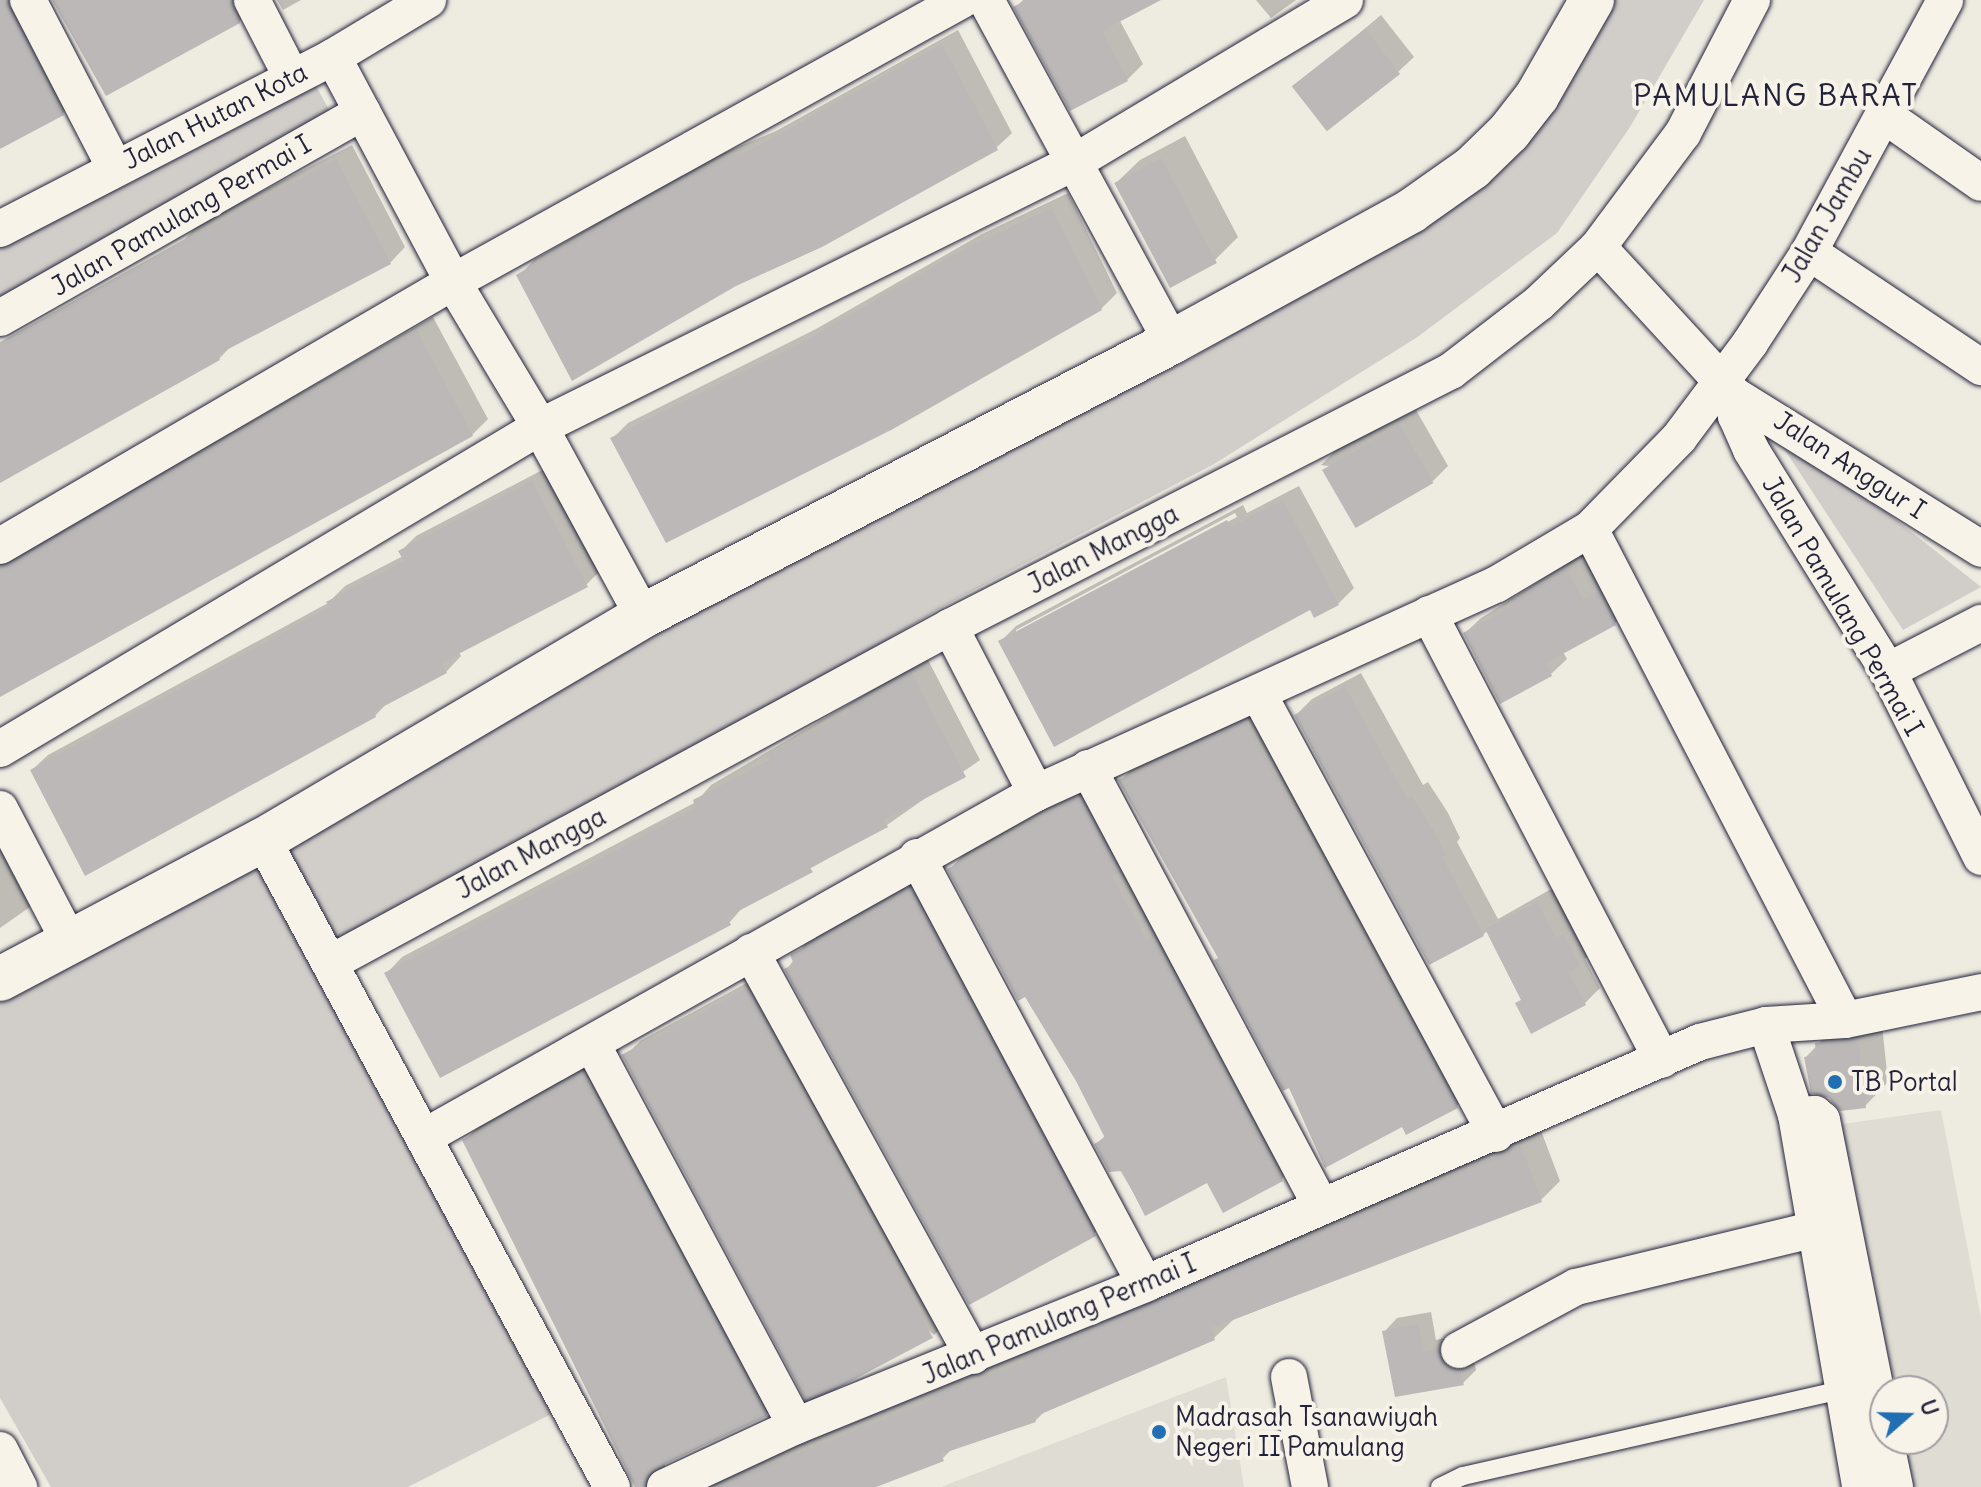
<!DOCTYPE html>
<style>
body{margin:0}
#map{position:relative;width:1981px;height:1487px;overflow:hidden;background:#eeebe1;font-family:Delius,sans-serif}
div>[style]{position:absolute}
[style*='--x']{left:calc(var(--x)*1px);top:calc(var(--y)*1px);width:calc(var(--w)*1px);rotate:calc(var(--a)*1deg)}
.built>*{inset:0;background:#dfdcd4}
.green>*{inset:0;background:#d1cdc9}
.shadow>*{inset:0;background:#0003}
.building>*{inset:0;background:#bbb8b7;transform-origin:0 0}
.roads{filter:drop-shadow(0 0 2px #22223b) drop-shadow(0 0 2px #22223b)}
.service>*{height:18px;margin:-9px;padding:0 9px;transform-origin:9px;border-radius:9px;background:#f7f3e8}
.minor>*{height:36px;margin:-18px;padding:0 18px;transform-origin:18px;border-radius:18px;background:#f7f3e8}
.tertiary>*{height:44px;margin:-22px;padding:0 22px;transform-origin:22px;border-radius:22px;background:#f7f3e8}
.dots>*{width:22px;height:22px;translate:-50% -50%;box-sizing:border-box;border:4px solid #f7f3e8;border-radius:50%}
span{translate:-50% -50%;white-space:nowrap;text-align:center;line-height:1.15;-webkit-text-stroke:8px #f7f3e8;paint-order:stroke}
.street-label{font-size:26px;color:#22223b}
.poi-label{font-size:26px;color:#22223b}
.left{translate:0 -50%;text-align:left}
.quarter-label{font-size:30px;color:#22223b;letter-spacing:2px}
.north{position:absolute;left:1869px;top:1375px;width:80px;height:80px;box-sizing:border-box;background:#f7f3e8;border:2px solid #a29fa3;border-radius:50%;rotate:70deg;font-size:22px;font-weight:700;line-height:32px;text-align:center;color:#22223b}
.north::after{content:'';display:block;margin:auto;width:28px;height:36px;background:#1f6fb2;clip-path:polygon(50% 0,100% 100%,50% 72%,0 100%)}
</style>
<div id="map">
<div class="built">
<div style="clip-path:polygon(evenodd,1941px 1110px,1981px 1318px,1981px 1487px,1885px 1487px,1822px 1127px,1941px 1110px,1885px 1391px,1933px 1391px,1933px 1439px,1885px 1439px,1885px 1391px)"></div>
<div style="clip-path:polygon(1226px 1377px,1244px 1487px,941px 1487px)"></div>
</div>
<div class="green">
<div style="clip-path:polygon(1581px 0,1704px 0,1630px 127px,1557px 233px,1416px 338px,1214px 464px,942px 607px,331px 972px,565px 1407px,408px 1487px,51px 1487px,0 1398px,0 994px,642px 635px,1192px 358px,1388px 242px,1508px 138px)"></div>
<div style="clip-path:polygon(300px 56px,335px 121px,0 310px,0 218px)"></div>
<div style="clip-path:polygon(1760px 412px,1981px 587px,1903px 630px)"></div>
</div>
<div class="shadow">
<div style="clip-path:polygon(0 0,28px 0,78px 98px,63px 113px,0 147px)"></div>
<div style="clip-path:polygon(54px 0,253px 0,255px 6px,239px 22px)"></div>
<div style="clip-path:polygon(277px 0,301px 0,283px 10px)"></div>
<div style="clip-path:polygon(1023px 0,1150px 0,1119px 19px,1143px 64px,1127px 80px,1016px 7px)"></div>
<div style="clip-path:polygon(1256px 0,1296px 0,1271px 18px)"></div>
<div style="clip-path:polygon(1381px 15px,1414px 57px,1398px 72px,1295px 87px)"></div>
<div style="clip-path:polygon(958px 30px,1012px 133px,996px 148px,519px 276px,534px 260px,705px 161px,776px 131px)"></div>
<div style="clip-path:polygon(1185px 136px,1238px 237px,1214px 261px,1116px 183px,1140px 160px)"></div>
<div style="clip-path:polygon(352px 145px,405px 247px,390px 263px,233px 344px,219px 359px,0 480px,0 342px,185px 239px,199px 224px)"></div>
<div style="clip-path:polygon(1068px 193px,1117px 293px,1101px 309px,613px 438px,628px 423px,816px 329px,982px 234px)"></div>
<div style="clip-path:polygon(433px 317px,488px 419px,472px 435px,0 694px,0 557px,28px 549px)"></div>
<div style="clip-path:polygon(1416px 410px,1448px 466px,1433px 481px,1321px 465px,1337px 449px)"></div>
<div style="clip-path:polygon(548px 467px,602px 569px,586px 585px,459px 652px,461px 656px,446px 672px,389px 701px,375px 716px,32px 770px,48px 755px,328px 603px,345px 586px,403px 556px,401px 551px,416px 536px)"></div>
<div style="clip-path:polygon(evenodd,1299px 486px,1354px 588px,1338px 604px,1000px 642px,1016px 626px,1243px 505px,1247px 513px,1299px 486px,1235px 513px,1237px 517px,1016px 634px,1016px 630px,1235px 513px)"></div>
<div style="clip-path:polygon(1582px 554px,1599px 586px,1630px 608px,1615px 623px,1563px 652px,1567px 659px,1551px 674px,1465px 633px,1481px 618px)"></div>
<div style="clip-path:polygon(927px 658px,980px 760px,887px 825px,744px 906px,729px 923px,387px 973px,402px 957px,696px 802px,711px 785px)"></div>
<div style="clip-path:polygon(1361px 673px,1423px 785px,1428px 782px,1448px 813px,1460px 838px,1457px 842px,1498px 919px,1553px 888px,1594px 949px,1585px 959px,1600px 988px,1585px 1003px,1523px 998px,1488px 930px,1483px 935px,1296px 715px,1312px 699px)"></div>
<div style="clip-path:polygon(1261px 707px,1472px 1090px,1457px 1106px,1403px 1124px,1290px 1085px,1121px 780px,1136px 765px)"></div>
<div style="clip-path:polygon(1092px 784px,1298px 1163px,1282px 1179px,1224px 1210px,1208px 1180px,1146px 1214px,1117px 1165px,1096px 1144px,1106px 1135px,1078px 1080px,950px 869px,965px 853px)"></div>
<div style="clip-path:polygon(0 835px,37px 902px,0 928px)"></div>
<div style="clip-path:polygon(926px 874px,1110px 1219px,1094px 1234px,787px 969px,808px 940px)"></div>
<div style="clip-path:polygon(763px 974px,950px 1319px,934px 1335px,625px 1056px,640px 1041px)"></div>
<div style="clip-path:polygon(1881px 1016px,1888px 1082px,1865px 1106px,1806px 1057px,1841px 1020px)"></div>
<div style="clip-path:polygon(603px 1055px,785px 1396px,766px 1415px,665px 1464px,664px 1476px,678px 1487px,638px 1487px,465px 1140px,484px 1121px)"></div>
<div style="clip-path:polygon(1540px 1128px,1560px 1181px,1541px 1200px,1233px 1320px,1214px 1338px,1046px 1410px,1035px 1421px,954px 1447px,942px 1459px,870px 1487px,689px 1487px,942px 1386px,953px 1375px)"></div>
<div style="clip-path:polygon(1431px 1312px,1436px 1340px,1452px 1336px,1473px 1358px,1476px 1370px,1463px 1383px,1384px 1332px,1397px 1318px)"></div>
</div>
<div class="building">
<div style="clip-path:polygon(0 0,7px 0,64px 115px,0 149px)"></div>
<div style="clip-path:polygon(52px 0,231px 0,240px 23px,106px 96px)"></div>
<div style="clip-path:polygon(1026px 0,1161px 0,1102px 31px,1128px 81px,1070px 111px,1013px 7px)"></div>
<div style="left:1365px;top:29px;width:57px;height:93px;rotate:52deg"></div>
<div style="clip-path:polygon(942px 44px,998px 150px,822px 247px,736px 286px,572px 381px,516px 275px,687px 176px,758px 146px)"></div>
<div style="left:1161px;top:158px;width:119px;height:53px;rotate:62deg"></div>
<div style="clip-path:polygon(336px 159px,391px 264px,217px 355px,220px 360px,0 483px,0 343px)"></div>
<div style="clip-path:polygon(1052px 208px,1102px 310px,893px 429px,666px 543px,610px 438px,798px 345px,964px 249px)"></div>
<div style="clip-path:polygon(417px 331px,473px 436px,0 697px,0 567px)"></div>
<div style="left:1400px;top:425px;width:67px;height:90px;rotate:60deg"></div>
<div style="clip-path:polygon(532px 481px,588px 587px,441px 663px,447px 673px,373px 712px,376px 717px,85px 876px,30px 770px,330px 607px,326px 602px,404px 561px,398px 551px)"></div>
<div style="clip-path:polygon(1283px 500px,1339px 605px,1314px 618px,1310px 610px,1054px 747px,998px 641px,1227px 520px,1231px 527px)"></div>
<div style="clip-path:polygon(1566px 568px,1583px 600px,1599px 591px,1616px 625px,1546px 663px,1552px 676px,1500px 704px,1463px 633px,1514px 605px,1511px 600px)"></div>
<div style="clip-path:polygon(911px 672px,966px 777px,884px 820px,888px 827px,810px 868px,813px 872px,727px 917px,731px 925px,440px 1078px,384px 973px,696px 808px,693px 800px,770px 760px,768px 755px,850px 712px,847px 707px)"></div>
<div style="clip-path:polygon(1345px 687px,1407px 799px,1412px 797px,1432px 828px,1446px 855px,1442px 857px,1484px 936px,1429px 965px,1294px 715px)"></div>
<div style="clip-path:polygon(1245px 721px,1458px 1108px,1406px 1135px,1402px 1127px,1325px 1168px,1289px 1088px,1283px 1091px,1214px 960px,1218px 958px,1118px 780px)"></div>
<div style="clip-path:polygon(1074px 799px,1081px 799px,1120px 872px,1112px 876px,1146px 940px,1151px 938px,1177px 980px,1283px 1181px,1223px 1213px,1207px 1183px,1145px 1216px,1122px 1171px,1109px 1172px,1094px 1144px,1105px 1138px,1076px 1081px,1025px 997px,1018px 1001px,947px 869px)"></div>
<div style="clip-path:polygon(910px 888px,1096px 1236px,969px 1305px,784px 969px,794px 964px,790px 955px)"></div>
<div style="clip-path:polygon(1537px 902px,1556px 938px,1563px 934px,1580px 966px,1568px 972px,1586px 1005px,1531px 1034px,1515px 1003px,1521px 1000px,1485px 929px)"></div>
<div style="left:747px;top:988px;width:396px;height:142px;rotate:62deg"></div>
<div style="clip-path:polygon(1858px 1039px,1866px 1108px,1840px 1111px,1829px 1098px,1811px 1093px,1804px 1057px,1816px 1056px,1815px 1043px)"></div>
<div style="clip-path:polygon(583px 1073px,767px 1416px,656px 1468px,644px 1487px,635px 1487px,631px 1479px,462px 1140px)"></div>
<div style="clip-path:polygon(1521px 1146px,1542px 1202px,1211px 1328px,1215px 1340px,1034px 1417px,1036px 1422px,941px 1454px,944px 1461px,876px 1487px,715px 1487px,934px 1399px,932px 1393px,962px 1381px,964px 1385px,1025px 1362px,1022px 1357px)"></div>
<div style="clip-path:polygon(1418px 1324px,1424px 1352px,1438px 1348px,1447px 1367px,1460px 1371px,1464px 1385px,1395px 1397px,1382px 1331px)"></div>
</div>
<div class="roads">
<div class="service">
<div style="--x:1440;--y:1487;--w:25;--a:-26"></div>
<div style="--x:1463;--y:1476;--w:390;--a:-12.8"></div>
</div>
<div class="minor">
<div style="--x:28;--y:0;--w:187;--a:62.6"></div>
<div style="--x:252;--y:0;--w:85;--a:62.8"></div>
<div style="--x:986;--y:0;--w:389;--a:61.5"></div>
<div style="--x:333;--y:57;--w:255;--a:61.9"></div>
<div style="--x:453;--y:282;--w:169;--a:59"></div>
<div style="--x:540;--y:427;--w:215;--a:61.4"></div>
<div style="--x:1884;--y:115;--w:118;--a:35"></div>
<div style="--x:0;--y:229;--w:375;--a:-27.3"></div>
<div style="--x:333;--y:57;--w:111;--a:-31"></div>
<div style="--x:1598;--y:247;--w:201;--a:47.4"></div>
<div style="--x:1734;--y:395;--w:291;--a:31.9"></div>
<div style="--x:1809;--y:252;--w:207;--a:33.8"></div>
<div style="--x:0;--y:318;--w:417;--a:-29.6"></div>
<div style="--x:1734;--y:395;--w:21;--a:85"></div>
<div style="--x:1736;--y:416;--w:37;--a:66"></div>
<div style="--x:1751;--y:450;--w:260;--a:58.2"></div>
<div style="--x:1888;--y:671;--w:208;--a:63.4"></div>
<div style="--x:1590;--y:529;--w:553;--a:62.55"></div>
<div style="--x:0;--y:546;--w:524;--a:-30.23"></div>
<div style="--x:453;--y:282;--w:582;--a:-28.99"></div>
<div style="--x:1429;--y:614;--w:503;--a:62.42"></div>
<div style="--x:950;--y:627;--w:187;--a:62.6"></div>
<div style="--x:1888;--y:671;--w:105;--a:-27.3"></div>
<div style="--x:1258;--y:693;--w:501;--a:61.65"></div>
<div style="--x:0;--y:749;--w:629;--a:-30.81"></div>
<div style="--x:540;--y:427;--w:595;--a:-26.35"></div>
<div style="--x:1073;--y:163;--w:317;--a:-30.9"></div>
<div style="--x:1088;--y:768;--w:497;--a:62"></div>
<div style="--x:0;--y:809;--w:151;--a:62.4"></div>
<div style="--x:263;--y:840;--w:735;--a:61.66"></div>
<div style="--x:917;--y:857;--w:484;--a:61.9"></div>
<div style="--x:751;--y:952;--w:461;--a:61.2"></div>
<div style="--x:332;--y:962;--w:703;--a:-28.46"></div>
<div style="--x:950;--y:627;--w:563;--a:-27.07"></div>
<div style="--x:1451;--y:371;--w:111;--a:-37.7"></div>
<div style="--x:1539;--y:303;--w:81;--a:-43.5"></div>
<div style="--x:1598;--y:247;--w:142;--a:-53.3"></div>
<div style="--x:1683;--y:133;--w:150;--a:-62.6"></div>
<div style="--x:1766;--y:1025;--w:95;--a:71.6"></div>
<div style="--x:1796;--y:1115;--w:377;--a:80.2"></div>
<div style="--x:592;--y:1044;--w:433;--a:61.9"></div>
<div style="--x:1796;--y:1115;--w:19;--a:-3"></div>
<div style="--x:1815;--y:1114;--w:9;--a:41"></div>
<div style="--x:1822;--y:1120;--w:322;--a:78.7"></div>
<div style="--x:424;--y:1137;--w:702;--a:-29.34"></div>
<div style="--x:1036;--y:793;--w:506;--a:-24.39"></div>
<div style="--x:1497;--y:584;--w:108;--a:-30.6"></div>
<div style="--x:1590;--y:529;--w:127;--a:-45.6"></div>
<div style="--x:1679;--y:438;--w:119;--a:-53.2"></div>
<div style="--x:1750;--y:343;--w:108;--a:-57"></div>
<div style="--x:1809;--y:252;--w:286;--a:-61.6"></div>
<div style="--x:1459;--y:1350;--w:133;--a:-28.3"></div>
<div style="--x:1576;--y:1287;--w:246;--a:-13.6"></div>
<div style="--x:1289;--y:1377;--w:112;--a:79.2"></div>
<div style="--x:1885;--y:1439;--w:49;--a:78.2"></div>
<div style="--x:0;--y:1450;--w:42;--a:62.8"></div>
<div style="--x:665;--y:1487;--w:145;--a:-25"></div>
<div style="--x:796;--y:1426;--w:377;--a:-22.1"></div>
<div style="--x:1145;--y:1284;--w:605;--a:-23.56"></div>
<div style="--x:1700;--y:1042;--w:68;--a:-14.4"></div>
<div style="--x:1766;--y:1025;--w:79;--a:-3.6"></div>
<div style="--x:1845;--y:1020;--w:139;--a:-11.6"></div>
</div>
<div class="tertiary">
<div style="--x:0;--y:979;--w:297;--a:-27.9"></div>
<div style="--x:263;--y:840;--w:441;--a:-30.5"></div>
<div style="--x:643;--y:616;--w:596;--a:-27.38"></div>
<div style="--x:1172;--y:342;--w:273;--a:-28.7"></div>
<div style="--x:1411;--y:211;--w:75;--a:-35.2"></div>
<div style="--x:1472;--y:168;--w:52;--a:-44.2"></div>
<div style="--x:1509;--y:132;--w:46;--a:-52.1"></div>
<div style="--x:1537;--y:96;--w:111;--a:-60.2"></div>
</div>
</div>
<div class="dots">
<div style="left:1835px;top:1082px;background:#1f6fb2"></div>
<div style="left:1159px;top:1432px;background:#1f6fb2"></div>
</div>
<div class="street-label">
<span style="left:215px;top:116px;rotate:-27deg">Jalan Hutan Kota</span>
<span style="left:181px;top:215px;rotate:-30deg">Jalan Pamulang Permai I</span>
<span style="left:1827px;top:215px;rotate:-60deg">Jalan Jambu</span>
<span style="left:1850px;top:465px;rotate:33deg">Jalan Anggur I</span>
<span style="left:1103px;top:549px;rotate:-27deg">Jalan Mangga</span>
<span style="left:1843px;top:606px;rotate:60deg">Jalan Pamulang Permai I</span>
<span style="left:531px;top:853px;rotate:-28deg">Jalan Mangga</span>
<span style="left:1059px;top:1319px;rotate:-23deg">Jalan Pamulang Permai I</span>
</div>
<div class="poi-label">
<span class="left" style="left:1851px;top:1082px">TB Portal</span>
<span class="left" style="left:1175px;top:1432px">Madrasah Tsanawiyah<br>Negeri II Pamulang</span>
</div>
<div class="quarter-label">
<span style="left:1776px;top:95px">PAMULANG BARAT</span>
</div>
<div class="north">U</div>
</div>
